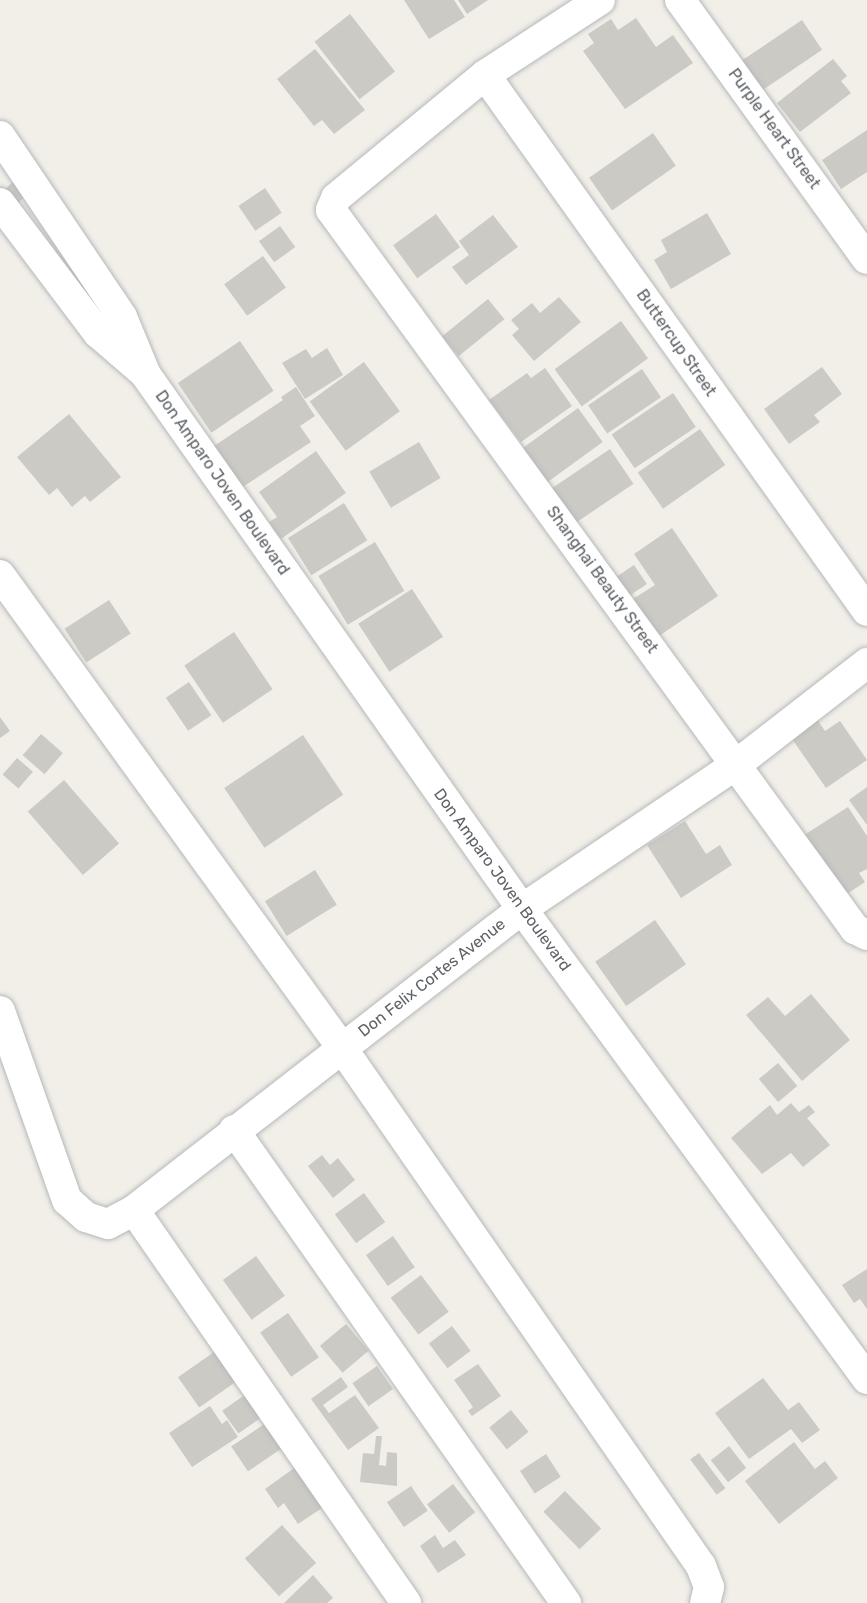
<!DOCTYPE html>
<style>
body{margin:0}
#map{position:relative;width:867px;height:1603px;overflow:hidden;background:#f1efe8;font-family:Rubik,sans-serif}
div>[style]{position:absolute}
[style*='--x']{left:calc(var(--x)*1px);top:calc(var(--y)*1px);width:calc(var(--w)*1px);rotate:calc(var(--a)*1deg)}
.building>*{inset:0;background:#cccac5;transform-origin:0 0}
.roads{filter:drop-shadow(0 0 2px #b5b8bc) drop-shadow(0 0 2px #b5b8bc)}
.minor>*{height:30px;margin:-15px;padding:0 15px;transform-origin:15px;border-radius:15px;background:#fff}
span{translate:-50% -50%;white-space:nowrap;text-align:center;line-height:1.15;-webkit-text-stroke:6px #fff;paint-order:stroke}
.street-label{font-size:16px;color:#5f6368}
</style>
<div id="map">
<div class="building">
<div style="clip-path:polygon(404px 0,454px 0,465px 17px,429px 39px)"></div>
<div style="clip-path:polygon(458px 0,488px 0,467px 14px)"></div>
<div style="left:350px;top:14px;width:73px;height:45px;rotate:52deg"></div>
<div style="clip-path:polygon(636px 18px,656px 47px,673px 35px,693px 63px,625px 109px,583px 51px,594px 43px,588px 34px,611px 19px,618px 30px)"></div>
<div style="left:802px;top:20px;width:36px;height:73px;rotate:56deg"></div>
<div style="clip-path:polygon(315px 49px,365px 110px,334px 134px,322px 120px,314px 126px,277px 79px)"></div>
<div style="clip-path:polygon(833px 59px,847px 76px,841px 81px,851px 93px,800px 132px,777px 103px)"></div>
<div style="clip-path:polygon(867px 130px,867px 172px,841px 189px,822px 160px)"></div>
<div style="left:653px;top:133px;width:40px;height:78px;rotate:55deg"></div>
<div style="left:15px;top:180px;width:19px;height:17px;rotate:47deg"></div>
<div style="left:265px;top:188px;width:30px;height:32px;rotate:56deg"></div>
<div style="clip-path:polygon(707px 213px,731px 254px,671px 289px,654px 260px,667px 252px,661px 240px)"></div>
<div style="left:436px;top:214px;width:41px;height:53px;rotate:54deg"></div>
<div style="clip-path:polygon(493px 215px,518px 247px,466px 285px,452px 267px,469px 255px,459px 241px)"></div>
<div style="left:280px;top:226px;width:26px;height:26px;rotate:54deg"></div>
<div style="left:263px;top:256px;width:39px;height:48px;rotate:54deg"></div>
<div style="clip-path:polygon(559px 297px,581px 322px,534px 361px,512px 335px,519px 329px,511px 320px,532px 303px,540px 313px)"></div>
<div style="left:488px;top:299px;width:26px;height:59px;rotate:51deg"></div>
<div style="left:621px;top:321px;width:46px;height:82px;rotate:54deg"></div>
<div style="left:240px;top:341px;width:60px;height:75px;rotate:56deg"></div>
<div style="clip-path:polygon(327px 348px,343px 375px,305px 399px,282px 363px,306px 349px,312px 358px)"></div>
<div style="left:364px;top:362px;width:61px;height:67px;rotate:54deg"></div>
<div style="clip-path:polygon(822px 367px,842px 394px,814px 415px,820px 422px,789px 444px,764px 409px)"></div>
<div style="clip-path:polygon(545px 368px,572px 406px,521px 442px,489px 400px,527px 373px,531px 378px)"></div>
<div style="left:642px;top:369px;width:34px;height:65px;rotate:56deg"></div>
<div style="clip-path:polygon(296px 387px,315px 416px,300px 426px,311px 442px,235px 492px,208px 450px,283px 400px,281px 397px)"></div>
<div style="left:673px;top:393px;width:41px;height:74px;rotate:56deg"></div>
<div style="left:578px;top:408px;width:42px;height:69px;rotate:54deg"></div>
<div style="clip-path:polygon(69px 414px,121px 477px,90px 502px,85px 496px,72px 507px,57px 488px,49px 495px,17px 457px)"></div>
<div style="left:700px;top:429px;width:44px;height:76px;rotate:55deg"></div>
<div style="left:419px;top:442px;width:42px;height:58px;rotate:59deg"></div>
<div style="left:610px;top:449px;width:42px;height:74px;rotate:56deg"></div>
<div style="clip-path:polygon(316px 451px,346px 493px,281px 539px,269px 522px,277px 517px,259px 492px)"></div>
<div style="left:344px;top:503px;width:44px;height:66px;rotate:58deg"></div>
<div style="clip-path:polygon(672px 528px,718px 596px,659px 636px,633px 599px,655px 585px,634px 554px)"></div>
<div style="left:375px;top:542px;width:57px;height:66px;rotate:59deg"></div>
<div style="left:634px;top:565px;width:23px;height:26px;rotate:56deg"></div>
<div style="left:412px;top:589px;width:57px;height:64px;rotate:57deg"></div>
<div style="left:109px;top:600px;width:40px;height:53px;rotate:57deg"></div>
<div style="left:234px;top:632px;width:69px;height:60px;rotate:56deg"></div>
<div style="left:189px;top:682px;width:40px;height:28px;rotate:56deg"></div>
<div style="clip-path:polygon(0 717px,10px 731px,0 738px)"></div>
<div style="clip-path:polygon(816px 718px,825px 731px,840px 721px,867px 760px,826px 788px,790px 736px)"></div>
<div style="left:41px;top:734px;width:29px;height:28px;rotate:41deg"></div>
<div style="left:303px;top:735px;width:72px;height:95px;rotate:56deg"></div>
<div style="left:17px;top:758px;width:21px;height:22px;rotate:41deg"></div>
<div style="left:64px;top:780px;width:84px;height:48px;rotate:49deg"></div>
<div style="clip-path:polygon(867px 787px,867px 825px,849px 800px)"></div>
<div style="clip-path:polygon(848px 807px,867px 836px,867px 869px,859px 873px,865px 882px,841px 898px,801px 837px)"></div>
<div style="clip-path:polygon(685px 821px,706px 854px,720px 845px,732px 865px,681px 898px,647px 845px)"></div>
<div style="left:315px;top:870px;width:41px;height:59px;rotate:58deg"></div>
<div style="left:655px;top:920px;width:54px;height:73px;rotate:55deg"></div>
<div style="clip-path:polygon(811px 994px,850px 1040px,802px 1081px,746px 1015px,768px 997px,785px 1016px)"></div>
<div style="left:778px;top:1063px;width:30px;height:25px;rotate:50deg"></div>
<div style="clip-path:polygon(791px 1103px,799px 1112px,809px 1105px,815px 1112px,807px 1118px,830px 1145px,803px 1167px,791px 1153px,762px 1174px,731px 1138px,770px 1105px,777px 1115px)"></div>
<div style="clip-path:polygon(322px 1155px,330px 1165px,338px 1158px,355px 1180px,333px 1198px,308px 1166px)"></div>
<div style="left:364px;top:1193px;width:36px;height:36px;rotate:54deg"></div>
<div style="left:393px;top:1236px;width:38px;height:33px;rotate:55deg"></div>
<div style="left:256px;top:1256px;width:49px;height:41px;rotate:54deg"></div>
<div style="clip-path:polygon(867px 1269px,867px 1309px,860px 1299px,854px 1303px,842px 1285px)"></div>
<div style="left:421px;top:1275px;width:46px;height:38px;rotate:53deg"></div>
<div style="left:288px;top:1313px;width:54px;height:34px;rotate:55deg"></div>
<div style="left:346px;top:1324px;width:35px;height:34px;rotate:50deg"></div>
<div style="left:452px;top:1326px;width:31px;height:29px;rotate:53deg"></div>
<div style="left:214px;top:1352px;width:37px;height:44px;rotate:55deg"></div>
<div style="clip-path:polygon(478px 1364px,501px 1396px,472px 1416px,468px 1411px,473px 1407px,454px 1380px)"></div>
<div style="left:377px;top:1366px;width:28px;height:30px;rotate:55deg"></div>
<div style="clip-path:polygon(341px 1377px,348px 1387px,323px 1405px,329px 1413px,355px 1395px,379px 1428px,348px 1450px,311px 1399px)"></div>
<div style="clip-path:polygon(763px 1378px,788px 1410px,799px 1402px,820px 1430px,802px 1443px,791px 1429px,749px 1459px,715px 1413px)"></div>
<div style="left:246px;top:1394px;width:28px;height:29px;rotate:55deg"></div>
<div style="clip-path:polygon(210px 1406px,222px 1424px,227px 1420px,238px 1437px,192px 1467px,169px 1433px)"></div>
<div style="left:511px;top:1410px;width:28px;height:28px;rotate:51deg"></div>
<div style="left:266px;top:1423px;width:30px;height:42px;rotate:56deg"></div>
<div style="clip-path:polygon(376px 1436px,382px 1436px,379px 1465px,386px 1466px,387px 1452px,397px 1453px,397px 1486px,360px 1482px,363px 1453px,374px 1454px)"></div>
<div style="clip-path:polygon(794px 1442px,815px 1469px,825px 1461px,838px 1478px,779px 1524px,745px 1481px)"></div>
<div style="left:729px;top:1446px;width:28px;height:23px;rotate:52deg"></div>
<div style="left:699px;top:1453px;width:44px;height:11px;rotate:53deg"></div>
<div style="left:546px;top:1454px;width:27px;height:31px;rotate:57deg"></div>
<div style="clip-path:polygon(297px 1466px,325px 1506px,298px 1524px,284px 1503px,278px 1508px,265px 1489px)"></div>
<div style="left:453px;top:1484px;width:36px;height:33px;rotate:52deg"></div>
<div style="left:411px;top:1486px;width:30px;height:29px;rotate:56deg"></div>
<div style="left:565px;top:1491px;width:52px;height:30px;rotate:46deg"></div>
<div style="left:282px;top:1525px;width:51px;height:50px;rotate:48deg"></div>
<div style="clip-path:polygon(435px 1535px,443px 1548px,455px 1540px,466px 1555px,438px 1573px,420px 1546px)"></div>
<div style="clip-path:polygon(313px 1575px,333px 1598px,327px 1603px,284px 1603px)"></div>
</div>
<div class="roads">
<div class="minor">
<div style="--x:600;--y:0;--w:137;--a:146.9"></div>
<div style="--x:485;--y:75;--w:193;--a:140.5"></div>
<div style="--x:336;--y:198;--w:13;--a:113"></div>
<div style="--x:331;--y:210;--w:890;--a:53.92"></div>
<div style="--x:855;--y:929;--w:13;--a:27"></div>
<div style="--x:680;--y:0;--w:319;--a:54.2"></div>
<div style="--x:485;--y:75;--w:658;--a:54.52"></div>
<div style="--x:0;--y:136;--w:218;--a:56"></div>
<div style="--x:122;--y:317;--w:63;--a:67.5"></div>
<div style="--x:146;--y:375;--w:653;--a:54.85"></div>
<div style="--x:522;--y:909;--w:583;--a:53.72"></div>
<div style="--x:0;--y:203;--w:163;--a:53"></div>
<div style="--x:98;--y:333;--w:58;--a:40.8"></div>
<div style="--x:0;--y:575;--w:584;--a:54.13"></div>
<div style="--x:342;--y:1048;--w:630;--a:55.28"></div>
<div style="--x:701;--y:1566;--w:22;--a:69"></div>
<div style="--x:709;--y:1587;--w:16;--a:104"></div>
<div style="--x:0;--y:1011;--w:201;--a:70.5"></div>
<div style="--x:67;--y:1200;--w:25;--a:42"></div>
<div style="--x:86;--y:1217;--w:23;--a:18"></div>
<div style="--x:108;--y:1224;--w:30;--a:-28"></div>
<div style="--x:134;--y:1210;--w:491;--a:-37.8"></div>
<div style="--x:522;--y:909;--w:259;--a:-34"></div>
<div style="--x:737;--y:764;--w:165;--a:-37.8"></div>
<div style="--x:234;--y:1130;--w:578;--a:54.93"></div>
<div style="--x:134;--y:1210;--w:478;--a:55.3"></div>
</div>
</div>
<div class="street-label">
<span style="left:774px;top:129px;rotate:54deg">Purple Heart Street</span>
<span style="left:676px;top:343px;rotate:55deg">Buttercup Street</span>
<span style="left:222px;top:483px;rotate:55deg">Don Amparo Joven Boulevard</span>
<span style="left:602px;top:580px;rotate:54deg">Shanghai Beauty Street</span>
<span style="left:502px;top:880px;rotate:54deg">Don Amparo Joven Boulevard</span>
<span style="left:432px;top:978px;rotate:-38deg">Don Felix Cortes Avenue</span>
</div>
</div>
